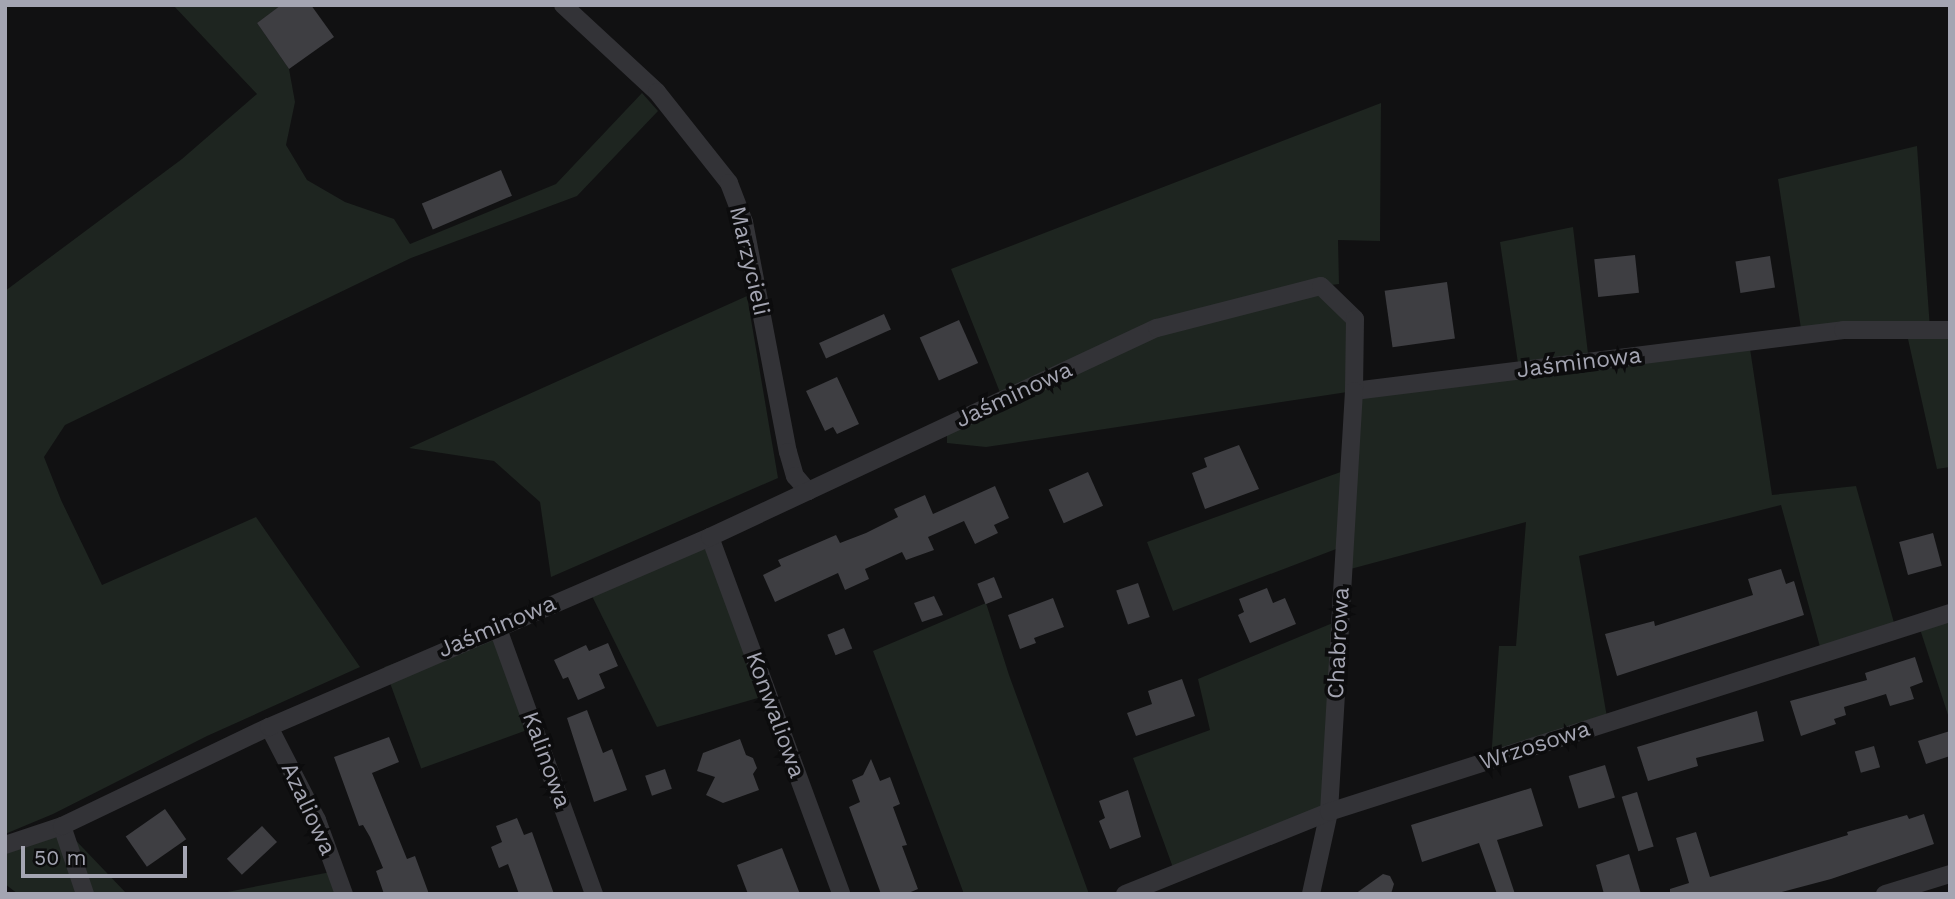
<!DOCTYPE html>
<meta charset="utf-8">
<style>
body{margin:0}
#map{position:relative;width:1955px;height:899px;overflow:hidden;background:#111112;font-family:"Work Sans",sans-serif}
div>[style]{position:absolute}
[style*='--x']{left:calc(var(--x)*1px);top:calc(var(--y)*1px);width:calc(var(--w)*1px);rotate:calc(var(--a)*1deg)}
.green>*{inset:0;background:#1e2520;transform-origin:0 0}
.building>*{inset:0;background:#3e3e42;transform-origin:0 0}
.minor>*{height:18px;margin:-9px;padding:0 9px;transform-origin:9px;border-radius:9px;background:#333337}
span{translate:-50% -50%;white-space:nowrap;text-align:center;line-height:1.15;-webkit-text-stroke:7px #0c0c0d;paint-order:stroke}
.street-label{font-size:23px;color:#a4a5b2}
.frame{position:absolute;inset:0;border:7px solid #a4a5b2;pointer-events:none}
.scale{position:absolute;left:21px;top:846px;width:166px;height:32px;box-sizing:border-box;border:4px solid #a4a5b2;border-top:0;padding-left:9px;font-size:21px;line-height:24px;white-space:nowrap;color:#a4a5b2;-webkit-text-stroke:5px #0c0c0d;paint-order:stroke}
</style>
<div id="map">
<div class="green">
<div style="clip-path:polygon(173px 5px,281px 5px,257px 23px,289px 69px,295px 102px,286px 145px,307px 180px,345px 202px,394px 219px,410px 244px,556px 184px,642px 93px,658px 111px,577px 196px,411px 258px,65px 425px,44px 457px,61px 500px,102px 585px,256px 517px,360px 667px,207px 736px,53px 814px,5px 834px,5px 291px,182px 159px,257px 94px)"></div>
<div style="clip-path:polygon(1381px 103px,1380px 241px,1338px 240px,1339px 284px,1322px 286px,1355px 319px,1354px 391px,1519px 370px,1500px 242px,1573px 227px,1589px 362px,1749px 342px,1772px 495px,1856px 486px,1896px 630px,1822px 654px,1781px 505px,1579px 556px,1608px 723px,1491px 760px,1499px 646px,1516px 646px,1526px 522px,1343px 571px,1344px 546px,1173px 611px,1147px 542px,1349px 469px,1354px 391px,986px 447px,947px 443px,947px 426px,1003px 400px,951px 269px)"></div>
<div style="clip-path:polygon(1917px 146px,1930px 329px,1950px 330px,1950px 467px,1937px 469px,1906px 330px,1802px 335px,1778px 179px)"></div>
<div style="clip-path:polygon(747px 296px,778px 478px,551px 577px,540px 502px,494px 461px,409px 448px)"></div>
<div style="clip-path:polygon(710px 537px,768px 695px,657px 727px,588px 588px)"></div>
<div style="clip-path:polygon(986px 603px,1009px 675px,1089px 894px,964px 894px,873px 651px)"></div>
<div style="clip-path:polygon(1950px 613px,1950px 721px,1918px 623px)"></div>
<div style="clip-path:polygon(1340px 620px,1329px 812px,1175px 873px,1133px 758px,1210px 730px,1198px 679px)"></div>
<div style="left:497px;top:626px;width:108px;height:120px;rotate:70deg"></div>
<div style="clip-path:polygon(62px 826px,127px 894px,18px 894px,5px 884px,5px 845px)"></div>
<div style="clip-path:polygon(336px 871px,344px 894px,217px 894px)"></div>
</div>
<div class="building">
<div style="clip-path:polygon(281px 5px,311px 5px,334px 37px,289px 69px,257px 23px)"></div>
<div style="left:501px;top:170px;width:28px;height:86px;rotate:67deg"></div>
<div style="left:1635px;top:255px;width:38px;height:41px;rotate:84deg"></div>
<div style="left:1770px;top:256px;width:32px;height:35px;rotate:81deg"></div>
<div style="left:1447px;top:282px;width:57px;height:63px;rotate:82deg"></div>
<div style="left:884px;top:314px;width:17px;height:71px;rotate:66deg"></div>
<div style="left:959px;top:320px;width:47px;height:43px;rotate:66deg"></div>
<div style="clip-path:polygon(837px 377px,859px 424px,837px 434px,833px 427px,825px 431px,806px 391px)"></div>
<div style="clip-path:polygon(1239px 445px,1259px 489px,1205px 509px,1192px 473px,1207px 467px,1204px 458px)"></div>
<div style="left:1088px;top:472px;width:37px;height:43px;rotate:66deg"></div>
<div style="clip-path:polygon(995px 486px,1009px 518px,994px 525px,998px 533px,975px 544px,964px 521px,928px 537px,934px 550px,906px 560px,902px 552px,865px 569px,869px 579px,845px 590px,838px 573px,775px 602px,763px 575px,781px 566px,778px 560px,836px 535px,840px 543px,866px 533px,898px 517px,894px 509px,925px 495px,933px 514px)"></div>
<div style="left:1933px;top:533px;width:34px;height:35px;rotate:75deg"></div>
<div style="clip-path:polygon(1781px 569px,1786px 584px,1794px 581px,1804px 615px,1617px 676px,1605px 634px,1654px 621px,1655px 626px,1753px 595px,1748px 579px)"></div>
<div style="left:994px;top:577px;width:22px;height:18px;rotate:68deg"></div>
<div style="left:1138px;top:583px;width:36px;height:23px;rotate:71deg"></div>
<div style="clip-path:polygon(1267px 588px,1273px 603px,1285px 598px,1296px 624px,1250px 643px,1238px 615px,1244px 612px,1239px 599px)"></div>
<div style="clip-path:polygon(934px 596px,943px 615px,922px 622px,914px 603px)"></div>
<div style="clip-path:polygon(1053px 598px,1064px 627px,1034px 638px,1036px 643px,1020px 649px,1008px 615px)"></div>
<div style="left:844px;top:628px;width:22px;height:18px;rotate:68deg"></div>
<div style="clip-path:polygon(608px 643px,618px 666px,599px 674px,605px 688px,578px 700px,568px 677px,563px 679px,554px 660px,586px 645px,589px 651px)"></div>
<div style="clip-path:polygon(1915px 657px,1923px 682px,1910px 687px,1914px 699px,1890px 706px,1886px 694px,1844px 707px,1846px 715px,1834px 719px,1836px 724px,1801px 736px,1790px 701px,1867px 680px,1865px 673px)"></div>
<div style="clip-path:polygon(1182px 679px,1195px 716px,1136px 736px,1127px 713px,1152px 704px,1148px 691px)"></div>
<div style="clip-path:polygon(587px 710px,603px 753px,612px 749px,627px 790px,594px 802px,567px 718px)"></div>
<div style="clip-path:polygon(1757px 711px,1764px 741px,1696px 758px,1698px 766px,1648px 781px,1637px 747px)"></div>
<div style="clip-path:polygon(1950px 731px,1950px 756px,1926px 764px,1918px 741px)"></div>
<div style="clip-path:polygon(389px 737px,399px 762px,372px 773px,407px 859px,415px 856px,429px 894px,384px 894px,376px 871px,383px 868px,370px 837px,363px 825px,359px 826px,334px 757px)"></div>
<div style="clip-path:polygon(740px 739px,746px 755px,753px 758px,757px 768px,753px 774px,759px 790px,723px 803px,706px 795px,715px 777px,697px 771px,703px 753px)"></div>
<div style="left:1874px;top:746px;width:22px;height:20px;rotate:74deg"></div>
<div style="clip-path:polygon(871px 759px,880px 781px,890px 777px,900px 804px,893px 807px,907px 845px,902px 846px,918px 889px,906px 894px,881px 894px,849px 807px,860px 802px,852px 780px,863px 775px)"></div>
<div style="left:1605px;top:765px;width:34px;height:38px;rotate:73deg"></div>
<div style="left:665px;top:769px;width:21px;height:21px;rotate:71deg"></div>
<div style="clip-path:polygon(1531px 788px,1543px 826px,1497px 840px,1515px 894px,1497px 894px,1479px 843px,1422px 862px,1411px 825px)"></div>
<div style="clip-path:polygon(1128px 790px,1141px 837px,1110px 849px,1099px 821px,1105px 818px,1099px 801px)"></div>
<div style="left:1637px;top:792px;width:57px;height:16px;rotate:73deg"></div>
<div style="left:165px;top:809px;width:37px;height:48px;rotate:55deg"></div>
<div style="clip-path:polygon(1924px 814px,1934px 844px,1831px 879px,1774px 894px,1670px 894px,1670px 889px,1689px 883px,1676px 838px,1696px 832px,1710px 877px,1848px 835px,1847px 832px,1907px 815px,1909px 819px)"></div>
<div style="clip-path:polygon(517px 818px,524px 835px,532px 832px,554px 894px,519px 894px,508px 864px,499px 868px,491px 847px,502px 842px,496px 826px)"></div>
<div style="left:262px;top:826px;width:22px;height:48px;rotate:47deg"></div>
<div style="clip-path:polygon(782px 848px,800px 894px,748px 894px,737px 865px)"></div>
<div style="clip-path:polygon(1629px 854px,1641px 894px,1604px 894px,1596px 865px)"></div>
<div style="clip-path:polygon(1383px 874px,1390px 876px,1394px 884px,1391px 894px,1355px 894px)"></div>
</div>
<div class="minor">
<div style="--x:563;--y:5;--w:128;--a:42.8"></div>
<div style="--x:657;--y:92;--w:116;--a:51.6"></div>
<div style="--x:729;--y:183;--w:42;--a:69"></div>
<div style="--x:744;--y:222;--w:234;--a:79.2"></div>
<div style="--x:788;--y:452;--w:25;--a:74"></div>
<div style="--x:795;--y:476;--w:20;--a:49"></div>
<div style="--x:1354;--y:391;--w:493;--a:-7.1"></div>
<div style="--x:1843;--y:330;--w:107;--a:0"></div>
<div style="--x:710;--y:537;--w:380;--a:69.8"></div>
<div style="--x:497;--y:626;--w:285;--a:70.1"></div>
<div style="--x:269;--y:727;--w:105;--a:62.7"></div>
<div style="--x:317;--y:820;--w:79;--a:70"></div>
<div style="--x:62;--y:826;--w:72;--a:71.3"></div>
<div style="--x:5;--y:845;--w:60;--a:-18.4"></div>
<div style="--x:62;--y:826;--w:229;--a:-25.6"></div>
<div style="--x:269;--y:727;--w:480;--a:-23.3"></div>
<div style="--x:710;--y:537;--w:493;--a:-25.1"></div>
<div style="--x:1157;--y:328;--w:169;--a:-14.4"></div>
<div style="--x:1321;--y:286;--w:47;--a:44.1"></div>
<div style="--x:1355;--y:319;--w:72;--a:90.8"></div>
<div style="--x:1354;--y:391;--w:422;--a:93.4"></div>
<div style="--x:1329;--y:812;--w:84;--a:102.4"></div>
<div style="--x:1125;--y:894;--w:220;--a:-21.9"></div>
<div style="--x:1329;--y:812;--w:652;--a:-17.77"></div>
<div style="--x:1885;--y:894;--w:68;--a:-17.1"></div>
</div>
<div class="street-label">
<span style="left:749px;top:261px;rotate:77deg">Marzycieli</span>
<span style="left:1579px;top:363px;rotate:-7deg">Jaśminowa</span>
<span style="left:1014px;top:395px;rotate:-25deg">Jaśminowa</span>
<span style="left:497px;top:627px;rotate:-23deg">Jaśminowa</span>
<span style="left:1339px;top:643px;rotate:-87deg">Chabrowa</span>
<span style="left:775px;top:715px;rotate:70deg">Konwaliowa</span>
<span style="left:1535px;top:746px;rotate:-18deg">Wrzosowa</span>
<span style="left:546px;top:760px;rotate:70deg">Kalinowa</span>
<span style="left:308px;top:809px;rotate:65deg">Azaliowa</span>
</div>
<div class="frame"></div>
<div class="scale">50 m</div>
</div>
